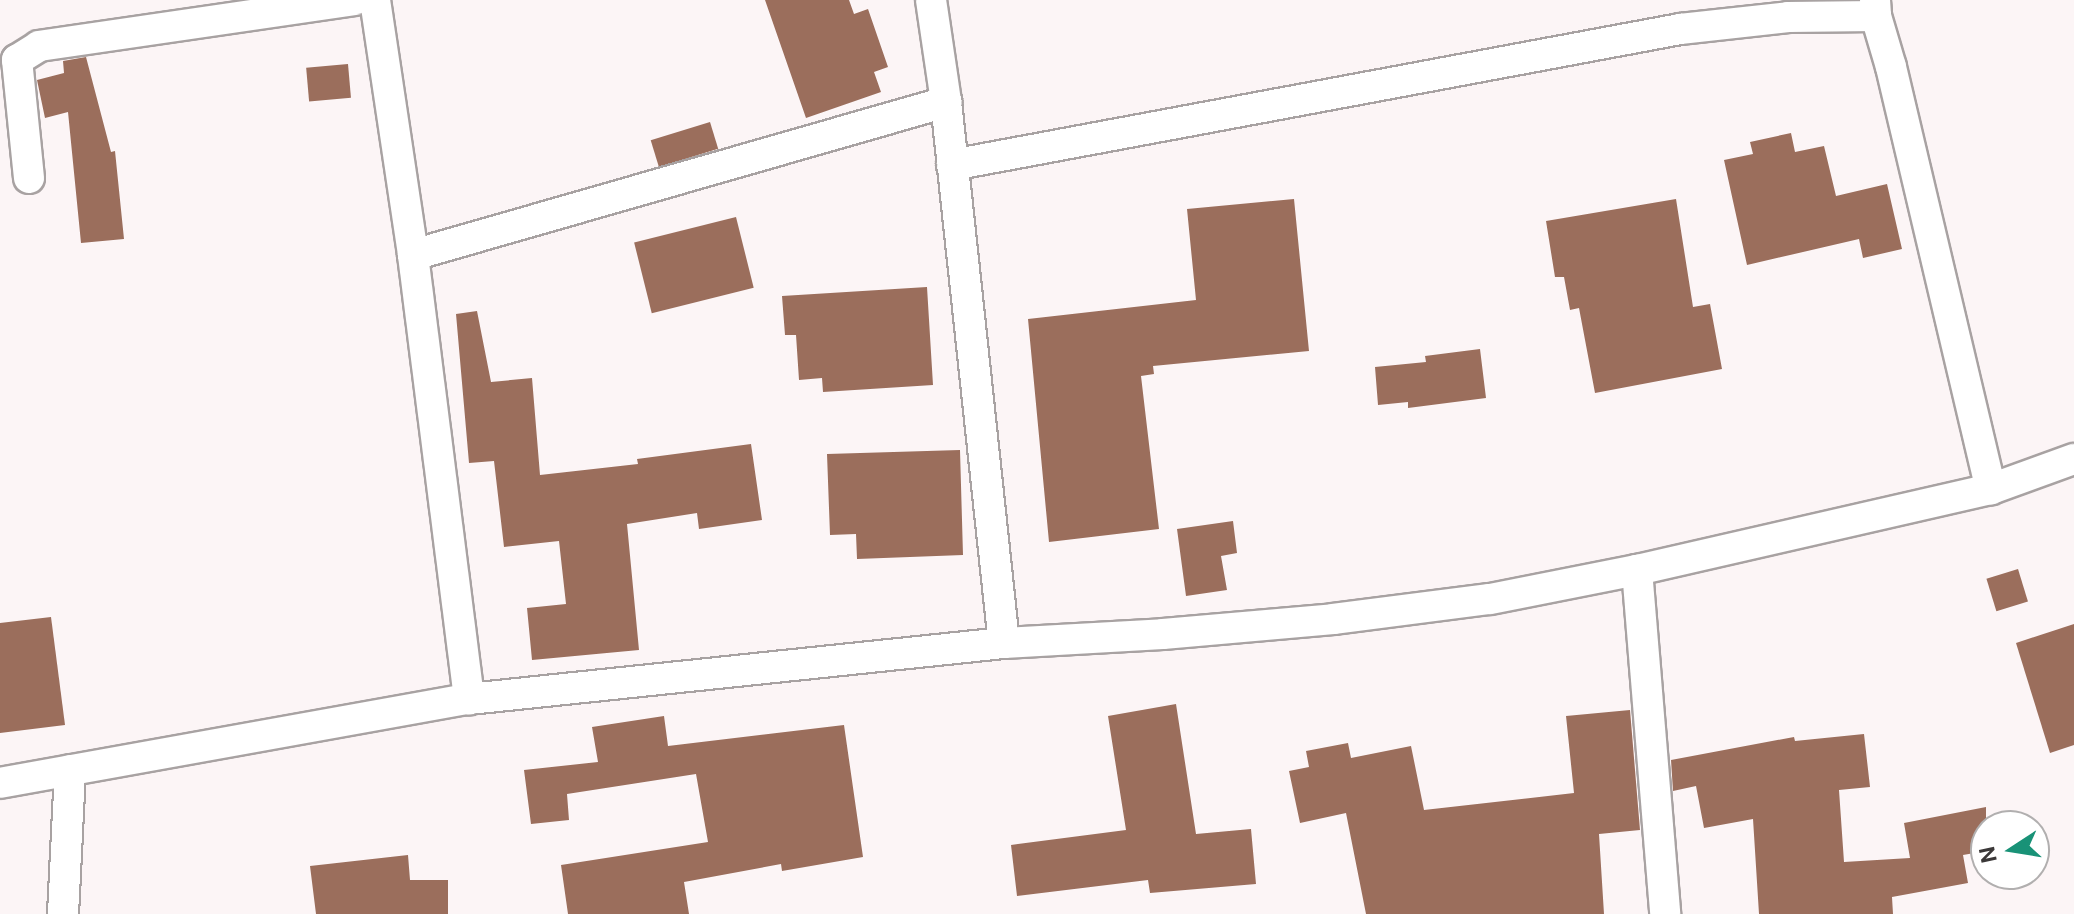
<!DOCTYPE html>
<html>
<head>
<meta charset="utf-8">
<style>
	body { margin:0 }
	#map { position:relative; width:2074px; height:914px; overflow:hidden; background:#fcf5f6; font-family:"DM Sans",sans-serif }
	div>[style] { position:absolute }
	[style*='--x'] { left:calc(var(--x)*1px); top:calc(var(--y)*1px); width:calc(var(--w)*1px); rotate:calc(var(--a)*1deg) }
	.building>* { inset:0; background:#9b6e5c; transform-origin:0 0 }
	.roads { filter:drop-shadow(2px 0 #a8a2a2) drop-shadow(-2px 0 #a8a2a2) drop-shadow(0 2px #a8a2a2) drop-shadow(0 -2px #a8a2a2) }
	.minor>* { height:30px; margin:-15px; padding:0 15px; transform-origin:15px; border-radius:15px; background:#fff }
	span { translate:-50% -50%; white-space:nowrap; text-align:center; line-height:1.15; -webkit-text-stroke:8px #fff; paint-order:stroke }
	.north { position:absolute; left:1970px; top:810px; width:80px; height:80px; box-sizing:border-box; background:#fff; border:2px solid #b1afaf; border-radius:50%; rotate:258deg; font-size:22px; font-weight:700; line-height:32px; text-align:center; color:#3b3838 }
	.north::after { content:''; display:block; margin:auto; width:28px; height:36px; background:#199277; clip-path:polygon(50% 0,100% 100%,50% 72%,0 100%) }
</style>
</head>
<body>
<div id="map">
	<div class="building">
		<div style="clip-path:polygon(765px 0,849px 0,854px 14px,868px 9px,888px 67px,874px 72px,881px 92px,806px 118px)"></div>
		<div style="clip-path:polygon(86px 57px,111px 152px,115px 151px,124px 239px,81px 243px,68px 112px,45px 118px,37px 80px,64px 73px,63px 61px)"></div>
		<div style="left:348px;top:64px;width:34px;height:42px;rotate:85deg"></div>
		<div style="left:710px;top:122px;width:28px;height:62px;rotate:73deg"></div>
		<div style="clip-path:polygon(1791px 133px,1795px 152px,1824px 146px,1836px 196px,1887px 184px,1902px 249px,1863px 258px,1859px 239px,1747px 265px,1724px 160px,1753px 154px,1750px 142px)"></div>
		<div style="clip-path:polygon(1294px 199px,1309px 351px,1153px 366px,1154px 374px,1141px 376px,1159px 529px,1049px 542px,1028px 319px,1196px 300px,1187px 209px)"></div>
		<div style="clip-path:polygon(1676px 199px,1693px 307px,1710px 304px,1722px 369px,1595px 393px,1579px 308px,1570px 310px,1564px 277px,1555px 277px,1546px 221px)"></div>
		<div style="left:736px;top:217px;width:73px;height:105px;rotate:76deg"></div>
		<div style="clip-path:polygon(927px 287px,933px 385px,823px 392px,822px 378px,799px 380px,796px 335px,785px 335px,782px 296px)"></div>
		<div style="clip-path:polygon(477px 311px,491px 382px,532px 378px,540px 475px,638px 464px,637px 459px,751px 444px,762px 520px,699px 529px,697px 513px,627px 524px,639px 650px,532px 660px,527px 608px,566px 604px,559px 541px,504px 547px,494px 461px,469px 463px,456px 314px)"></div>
		<div style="clip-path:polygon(1480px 349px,1486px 398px,1408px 408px,1408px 402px,1378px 405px,1375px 367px,1426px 362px,1425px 356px)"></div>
		<div style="clip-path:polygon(960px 450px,963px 555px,857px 559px,856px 534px,830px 535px,827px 454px)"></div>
		<div style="clip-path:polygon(1233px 521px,1237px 553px,1221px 556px,1227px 590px,1186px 596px,1177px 529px)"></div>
		<div style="left:2018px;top:569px;width:34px;height:33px;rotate:73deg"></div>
		<div style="clip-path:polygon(51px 617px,65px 725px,0 733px,0 623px)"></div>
		<div style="clip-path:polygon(2074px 624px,2074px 745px,2050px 753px,2016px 643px)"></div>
		<div style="clip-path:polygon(1176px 704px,1196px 834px,1251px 829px,1256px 884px,1150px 893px,1148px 880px,1017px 896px,1011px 845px,1126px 830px,1108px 716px)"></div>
		<div style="clip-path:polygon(1630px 710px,1640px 830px,1599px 834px,1604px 914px,1366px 914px,1346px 813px,1300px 823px,1289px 771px,1309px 767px,1306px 751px,1348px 743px,1351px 758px,1411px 746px,1424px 810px,1574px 793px,1566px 716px)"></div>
		<div style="clip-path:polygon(664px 716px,668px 746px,844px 725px,863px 857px,782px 871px,781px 864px,684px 882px,689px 914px,568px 914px,561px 865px,708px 842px,696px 774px,567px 794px,569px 820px,531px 824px,524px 770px,598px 762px,592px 727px)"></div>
		<div style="clip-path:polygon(1864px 734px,1870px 787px,1839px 790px,1844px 862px,1910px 858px,1904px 823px,1986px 807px,1986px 851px,1963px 855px,1968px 883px,1892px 897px,1893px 914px,1759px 914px,1753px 819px,1704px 828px,1696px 786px,1673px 791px,1671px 760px,1794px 737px,1795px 741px)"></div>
		<div style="clip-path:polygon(408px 855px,410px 880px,448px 880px,448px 914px,316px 914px,310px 866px)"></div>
	</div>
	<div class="roads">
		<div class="minor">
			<div style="--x:375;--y:0;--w:258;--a:81.5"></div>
			<div style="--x:413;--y:255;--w:448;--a:82.8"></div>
			<div style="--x:931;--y:0;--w:103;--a:81.6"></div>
			<div style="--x:946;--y:102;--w:544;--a:83.88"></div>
			<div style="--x:1875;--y:0;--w:16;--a:86"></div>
			<div style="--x:1876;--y:16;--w:53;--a:73.6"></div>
			<div style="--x:1891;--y:67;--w:434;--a:76.7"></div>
			<div style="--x:952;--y:165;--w:741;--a:-10.58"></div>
			<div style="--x:1680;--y:29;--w:109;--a:-6.3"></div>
			<div style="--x:1788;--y:17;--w:88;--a:-0.7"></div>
			<div style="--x:29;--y:178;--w:119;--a:-95.8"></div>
			<div style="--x:17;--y:60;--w:26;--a:-32"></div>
			<div style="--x:39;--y:46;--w:319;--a:-8.3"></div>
			<div style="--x:413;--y:255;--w:555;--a:-16.02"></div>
			<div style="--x:1637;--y:570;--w:345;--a:85.3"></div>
			<div style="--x:0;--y:783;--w:476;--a:-10.2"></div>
			<div style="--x:469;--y:699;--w:538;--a:-5.98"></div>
			<div style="--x:1004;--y:643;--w:159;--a:-3.2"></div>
			<div style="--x:1163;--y:634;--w:171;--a:-5"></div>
			<div style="--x:1333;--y:619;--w:158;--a:-7.3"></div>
			<div style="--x:1490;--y:599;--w:150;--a:-11.2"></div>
			<div style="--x:1637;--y:570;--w:363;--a:-12.9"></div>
			<div style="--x:1991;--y:489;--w:88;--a:-19.9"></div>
			<div style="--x:63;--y:914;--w:144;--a:-87.2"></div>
		</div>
	</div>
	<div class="north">N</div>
</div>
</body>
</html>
